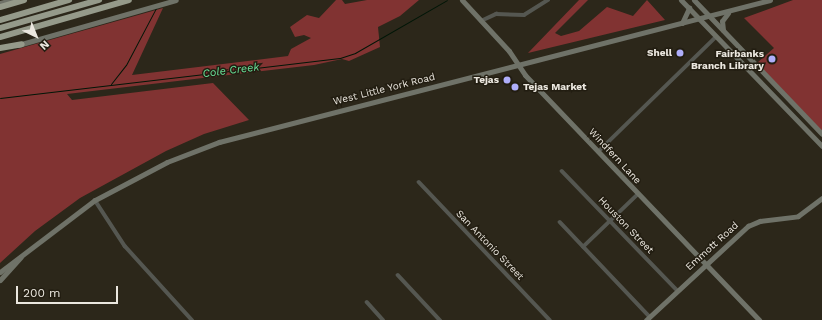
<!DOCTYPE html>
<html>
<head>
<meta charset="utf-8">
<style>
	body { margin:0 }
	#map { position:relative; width:822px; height:320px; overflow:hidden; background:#2c271a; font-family:"Work Sans",sans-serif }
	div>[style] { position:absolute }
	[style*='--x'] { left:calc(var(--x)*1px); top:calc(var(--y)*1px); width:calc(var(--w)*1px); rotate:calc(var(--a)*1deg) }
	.green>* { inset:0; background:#813332 }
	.stream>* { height:1px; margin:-0.5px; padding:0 0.5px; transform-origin:0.5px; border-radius:0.5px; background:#001607 }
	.street>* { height:3.5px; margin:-1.75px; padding:0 1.75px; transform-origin:1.75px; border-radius:1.75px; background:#555751 }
	.secondary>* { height:5px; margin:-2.5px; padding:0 2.5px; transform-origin:2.5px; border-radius:2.5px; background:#6f7268 }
	.highway>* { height:6px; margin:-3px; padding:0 3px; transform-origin:3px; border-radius:3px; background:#959a8a }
	.dots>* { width:11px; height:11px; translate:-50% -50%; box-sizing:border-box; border:2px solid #221d11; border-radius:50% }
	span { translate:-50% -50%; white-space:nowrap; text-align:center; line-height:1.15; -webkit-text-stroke:3px #221d11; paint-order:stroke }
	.poi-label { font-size:10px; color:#ebe7df; font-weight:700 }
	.right { translate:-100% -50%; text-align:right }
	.left { translate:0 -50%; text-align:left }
	.street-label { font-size:10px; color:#ebe7df }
	.water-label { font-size:11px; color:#6ae29a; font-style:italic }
	.north { position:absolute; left:16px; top:16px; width:40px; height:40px; -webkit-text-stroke:3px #221d11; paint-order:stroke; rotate:137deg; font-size:11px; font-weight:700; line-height:16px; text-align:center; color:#ebe7df }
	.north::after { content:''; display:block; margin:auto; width:14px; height:18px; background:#ebe7df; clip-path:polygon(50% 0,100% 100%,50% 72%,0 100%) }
	.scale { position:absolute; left:16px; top:286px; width:102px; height:18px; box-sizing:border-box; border:2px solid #ebe7df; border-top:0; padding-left:5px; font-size:12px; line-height:14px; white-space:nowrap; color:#ebe7df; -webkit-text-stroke:3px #221d11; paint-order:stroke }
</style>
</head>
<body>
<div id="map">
	<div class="green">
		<div style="clip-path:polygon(336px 0,342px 0,345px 4px,367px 0,419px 0,400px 16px,378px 27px,380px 47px,349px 61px,342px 59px,314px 65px,67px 94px,72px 100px,213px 83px,249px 120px,204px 134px,166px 151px,80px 198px,35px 231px,0 263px,0 54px,163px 8px,132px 75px,288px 56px,291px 49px,311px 38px,304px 35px,295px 37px,290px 27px,307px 15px,319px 18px)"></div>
		<div style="clip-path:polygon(579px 0,588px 0,555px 33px,561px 36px,579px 31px,607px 7px,633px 16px,647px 0,665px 20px,528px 53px)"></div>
		<div style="clip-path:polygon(793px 0,822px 0,822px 131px,757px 63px,774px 48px,744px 18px)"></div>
	</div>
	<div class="stream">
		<div style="--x:111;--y:84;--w:24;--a:-52"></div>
		<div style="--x:126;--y:65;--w:64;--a:-62.2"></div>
		<div style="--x:0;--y:98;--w:342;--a:-6.7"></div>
		<div style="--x:340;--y:58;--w:16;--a:-18"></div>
		<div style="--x:355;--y:53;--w:106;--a:-29.9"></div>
	</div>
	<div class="street">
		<div style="--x:481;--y:21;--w:17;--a:-25"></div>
		<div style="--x:496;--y:14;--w:28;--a:2"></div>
		<div style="--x:524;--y:15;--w:28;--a:-32"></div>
		<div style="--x:598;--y:152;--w:165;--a:-44.3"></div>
		<div style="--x:562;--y:171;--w:165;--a:46"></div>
		<div style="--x:419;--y:182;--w:190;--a:46.5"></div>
		<div style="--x:95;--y:200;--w:55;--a:56.9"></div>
		<div style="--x:125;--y:246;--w:100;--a:47.8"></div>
		<div style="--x:560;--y:222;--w:131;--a:46.5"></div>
		<div style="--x:583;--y:247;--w:76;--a:-43.9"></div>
		<div style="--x:398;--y:275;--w:62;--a:47"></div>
		<div style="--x:367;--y:302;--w:24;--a:48"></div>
	</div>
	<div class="secondary">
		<div style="--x:462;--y:0;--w:69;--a:47.3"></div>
		<div style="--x:509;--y:51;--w:29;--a:56"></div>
		<div style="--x:525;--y:75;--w:339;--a:46.3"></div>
		<div style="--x:681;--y:0;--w:203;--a:46"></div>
		<div style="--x:694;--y:0;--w:185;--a:46.3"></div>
		<div style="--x:0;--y:3;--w:11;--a:-15"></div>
		<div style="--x:682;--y:23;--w:17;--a:-65"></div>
		<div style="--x:723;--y:30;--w:9;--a:-96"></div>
		<div style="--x:722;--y:21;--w:10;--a:-53"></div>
		<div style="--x:18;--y:45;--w:164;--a:-15.9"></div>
		<div style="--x:0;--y:272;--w:119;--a:-37.2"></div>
		<div style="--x:95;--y:200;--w:81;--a:-27.8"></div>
		<div style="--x:167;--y:162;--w:56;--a:-21"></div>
		<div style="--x:219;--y:142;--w:569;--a:-14.45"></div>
		<div style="--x:0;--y:280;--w:31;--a:-48"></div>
		<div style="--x:646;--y:320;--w:139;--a:-42.7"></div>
		<div style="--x:748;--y:226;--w:13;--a:-23"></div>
		<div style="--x:760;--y:221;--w:38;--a:-7"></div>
		<div style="--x:798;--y:216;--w:30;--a:-37"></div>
	</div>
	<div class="highway">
		<div style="--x:0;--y:7;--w:25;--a:-16"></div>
		<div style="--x:0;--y:20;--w:72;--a:-16.2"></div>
		<div style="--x:0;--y:28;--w:103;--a:-15.8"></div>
		<div style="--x:0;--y:37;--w:134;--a:-16"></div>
		<div style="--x:0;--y:48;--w:22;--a:-10"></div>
	</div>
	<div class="dots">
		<div style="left:680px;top:53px;background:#afaefa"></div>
		<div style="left:772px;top:59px;background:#afaefa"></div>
		<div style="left:507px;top:80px;background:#afaefa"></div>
		<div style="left:515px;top:87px;background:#afaefa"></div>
	</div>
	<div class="poi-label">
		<span class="right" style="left:672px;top:53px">Shell</span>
		<span class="right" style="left:764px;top:59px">Fairbanks<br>Branch Library</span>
		<span class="right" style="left:499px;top:80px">Tejas</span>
		<span class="left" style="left:523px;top:87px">Tejas Market</span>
	</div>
	<div class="street-label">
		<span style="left:384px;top:89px;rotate:-14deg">West Little York Road</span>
		<span style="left:615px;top:156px;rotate:47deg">Windfern Lane</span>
		<span style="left:626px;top:225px;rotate:46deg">Houston Street</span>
		<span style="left:490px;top:245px;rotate:46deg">San Antonio Street</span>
		<span style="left:712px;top:246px;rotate:-42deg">Emmott Road</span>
	</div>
	<div class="water-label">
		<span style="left:231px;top:71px;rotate:-7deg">Cole Creek</span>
	</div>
	<div class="north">N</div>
	<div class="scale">200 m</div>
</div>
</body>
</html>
